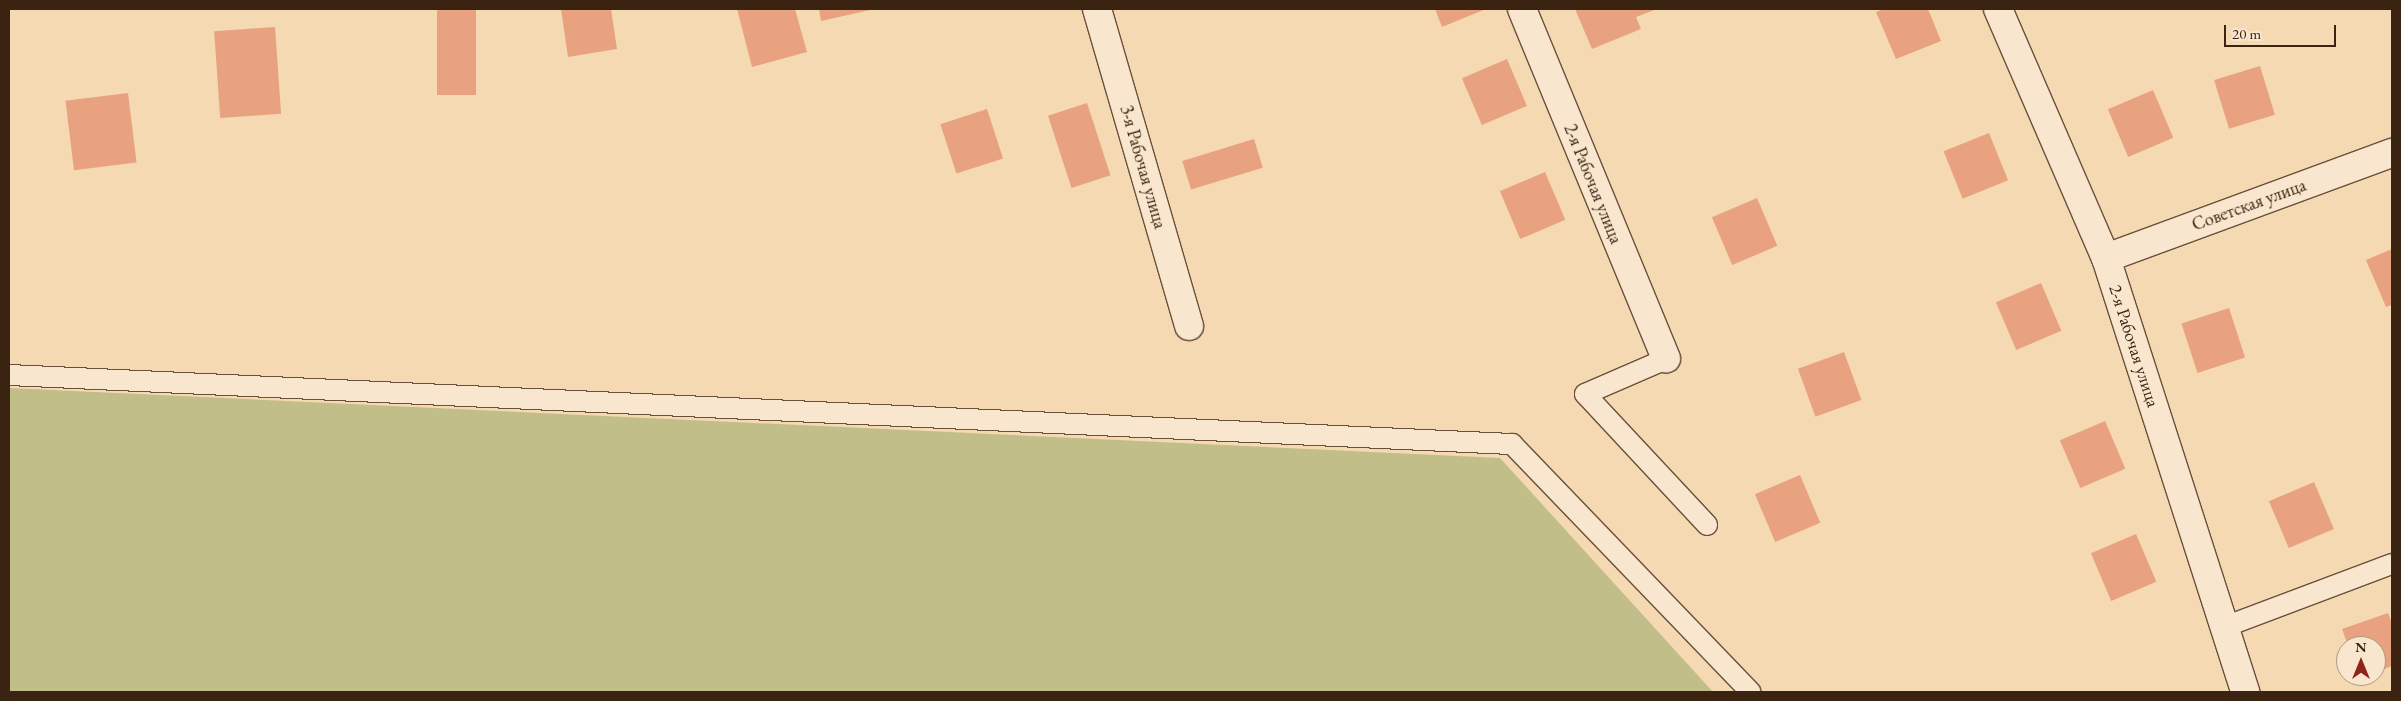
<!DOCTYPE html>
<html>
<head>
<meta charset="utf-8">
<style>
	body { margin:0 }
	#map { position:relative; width:2401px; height:701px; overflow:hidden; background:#f5d9b3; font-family:"EB Garamond",serif }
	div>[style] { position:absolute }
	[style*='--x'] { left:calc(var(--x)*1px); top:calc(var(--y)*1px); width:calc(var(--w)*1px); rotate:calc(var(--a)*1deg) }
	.green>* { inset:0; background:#c1be89 }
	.building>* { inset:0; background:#e8a280; transform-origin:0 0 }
	.roads { filter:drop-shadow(1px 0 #6a503a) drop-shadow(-1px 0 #6a503a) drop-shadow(0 1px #6a503a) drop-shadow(0 -1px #6a503a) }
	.lane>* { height:20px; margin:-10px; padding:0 10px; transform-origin:10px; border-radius:10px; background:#f8e6ce }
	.street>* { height:28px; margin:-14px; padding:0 14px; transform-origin:14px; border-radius:14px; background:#f8e6ce }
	span { translate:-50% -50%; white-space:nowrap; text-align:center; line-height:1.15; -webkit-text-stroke:4px #f8e6ce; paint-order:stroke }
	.street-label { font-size:18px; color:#3b2312 }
	.frame { position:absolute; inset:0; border:10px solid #3b2312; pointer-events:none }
	.north { position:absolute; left:2336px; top:636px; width:50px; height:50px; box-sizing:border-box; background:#f8e6ce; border:1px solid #ac9883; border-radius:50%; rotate:0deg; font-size:14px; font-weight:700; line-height:20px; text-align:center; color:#3b2312 }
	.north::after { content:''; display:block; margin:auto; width:18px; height:22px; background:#8f2418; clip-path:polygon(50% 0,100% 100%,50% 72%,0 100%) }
	.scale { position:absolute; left:2224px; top:25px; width:112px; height:22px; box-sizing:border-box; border:2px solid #3b2312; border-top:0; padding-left:6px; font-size:15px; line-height:18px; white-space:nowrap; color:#3b2312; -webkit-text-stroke:4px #f8e6ce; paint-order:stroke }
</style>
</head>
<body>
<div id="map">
	<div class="green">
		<div style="clip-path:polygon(9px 388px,1500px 458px,1713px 692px,9px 692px)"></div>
	</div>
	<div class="building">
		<div style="left:437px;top:9px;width:39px;height:86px"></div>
		<div style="clip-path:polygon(561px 9px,611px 9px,617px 49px,568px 57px)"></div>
		<div style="clip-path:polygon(737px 9px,795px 9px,807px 52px,752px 67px)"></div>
		<div style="clip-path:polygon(819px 9px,870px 9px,870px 10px,821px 21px)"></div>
		<div style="clip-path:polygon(1435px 9px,1486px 9px,1442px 27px)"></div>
		<div style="clip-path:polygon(1575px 9px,1657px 9px,1636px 17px,1641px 29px,1592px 49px)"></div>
		<div style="clip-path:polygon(1884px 9px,1928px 9px,1941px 41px,1896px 59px,1876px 12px)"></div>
		<div style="left:275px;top:27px;width:87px;height:61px;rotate:86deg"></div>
		<div style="left:1507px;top:59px;width:51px;height:49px;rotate:67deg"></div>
		<div style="left:2260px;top:66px;width:51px;height:48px;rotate:73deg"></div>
		<div style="left:2153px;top:90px;width:52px;height:49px;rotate:67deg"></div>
		<div style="left:128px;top:93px;width:70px;height:63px;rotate:83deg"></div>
		<div style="left:1087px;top:103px;width:76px;height:41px;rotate:72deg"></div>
		<div style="left:987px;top:109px;width:52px;height:49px;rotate:72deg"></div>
		<div style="left:1989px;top:133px;width:51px;height:49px;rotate:68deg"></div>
		<div style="left:1254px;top:139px;width:30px;height:75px;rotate:73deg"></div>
		<div style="left:1545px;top:172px;width:52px;height:49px;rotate:67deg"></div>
		<div style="left:1757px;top:198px;width:52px;height:49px;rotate:67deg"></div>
		<div style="clip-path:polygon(2392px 249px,2392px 305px,2386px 307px,2366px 260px)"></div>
		<div style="left:2041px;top:283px;width:52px;height:49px;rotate:67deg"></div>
		<div style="left:2229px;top:308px;width:52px;height:50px;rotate:72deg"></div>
		<div style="left:1844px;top:352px;width:51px;height:49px;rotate:70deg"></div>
		<div style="left:2105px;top:421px;width:52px;height:49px;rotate:67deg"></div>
		<div style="left:1800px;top:475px;width:52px;height:49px;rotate:67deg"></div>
		<div style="left:2314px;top:482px;width:51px;height:49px;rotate:67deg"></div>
		<div style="left:2136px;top:534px;width:52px;height:49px;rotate:67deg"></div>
		<div style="clip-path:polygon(2388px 613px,2392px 624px,2392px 666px,2376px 672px,2376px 646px,2348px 646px,2342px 629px)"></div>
	</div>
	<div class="roads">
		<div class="lane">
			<div style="--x:1666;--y:359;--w:88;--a:156.6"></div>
			<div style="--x:1585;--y:394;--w:179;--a:47"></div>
			<div style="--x:9;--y:375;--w:1505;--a:2.63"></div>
			<div style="--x:1512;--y:444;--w:344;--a:46.1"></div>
			<div style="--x:2224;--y:627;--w:179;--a:-20.6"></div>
		</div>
		<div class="street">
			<div style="--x:1097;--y:9;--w:330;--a:73.8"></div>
			<div style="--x:1522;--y:9;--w:378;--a:67.6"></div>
			<div style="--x:1998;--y:9;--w:271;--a:66.6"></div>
			<div style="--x:2106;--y:258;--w:456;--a:72.2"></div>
			<div style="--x:2106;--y:258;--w:305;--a:-20.2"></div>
		</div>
	</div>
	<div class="street-label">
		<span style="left:1143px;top:167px;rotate:74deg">3-я Рабочая улица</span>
		<span style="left:1593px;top:184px;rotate:68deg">2-я Рабочая улица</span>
		<span style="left:2249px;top:205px;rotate:-20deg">Советская улица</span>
		<span style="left:2134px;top:346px;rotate:72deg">2-я Рабочая улица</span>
	</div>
	<div class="frame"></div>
	<div class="north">N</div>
	<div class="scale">20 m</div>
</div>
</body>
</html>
